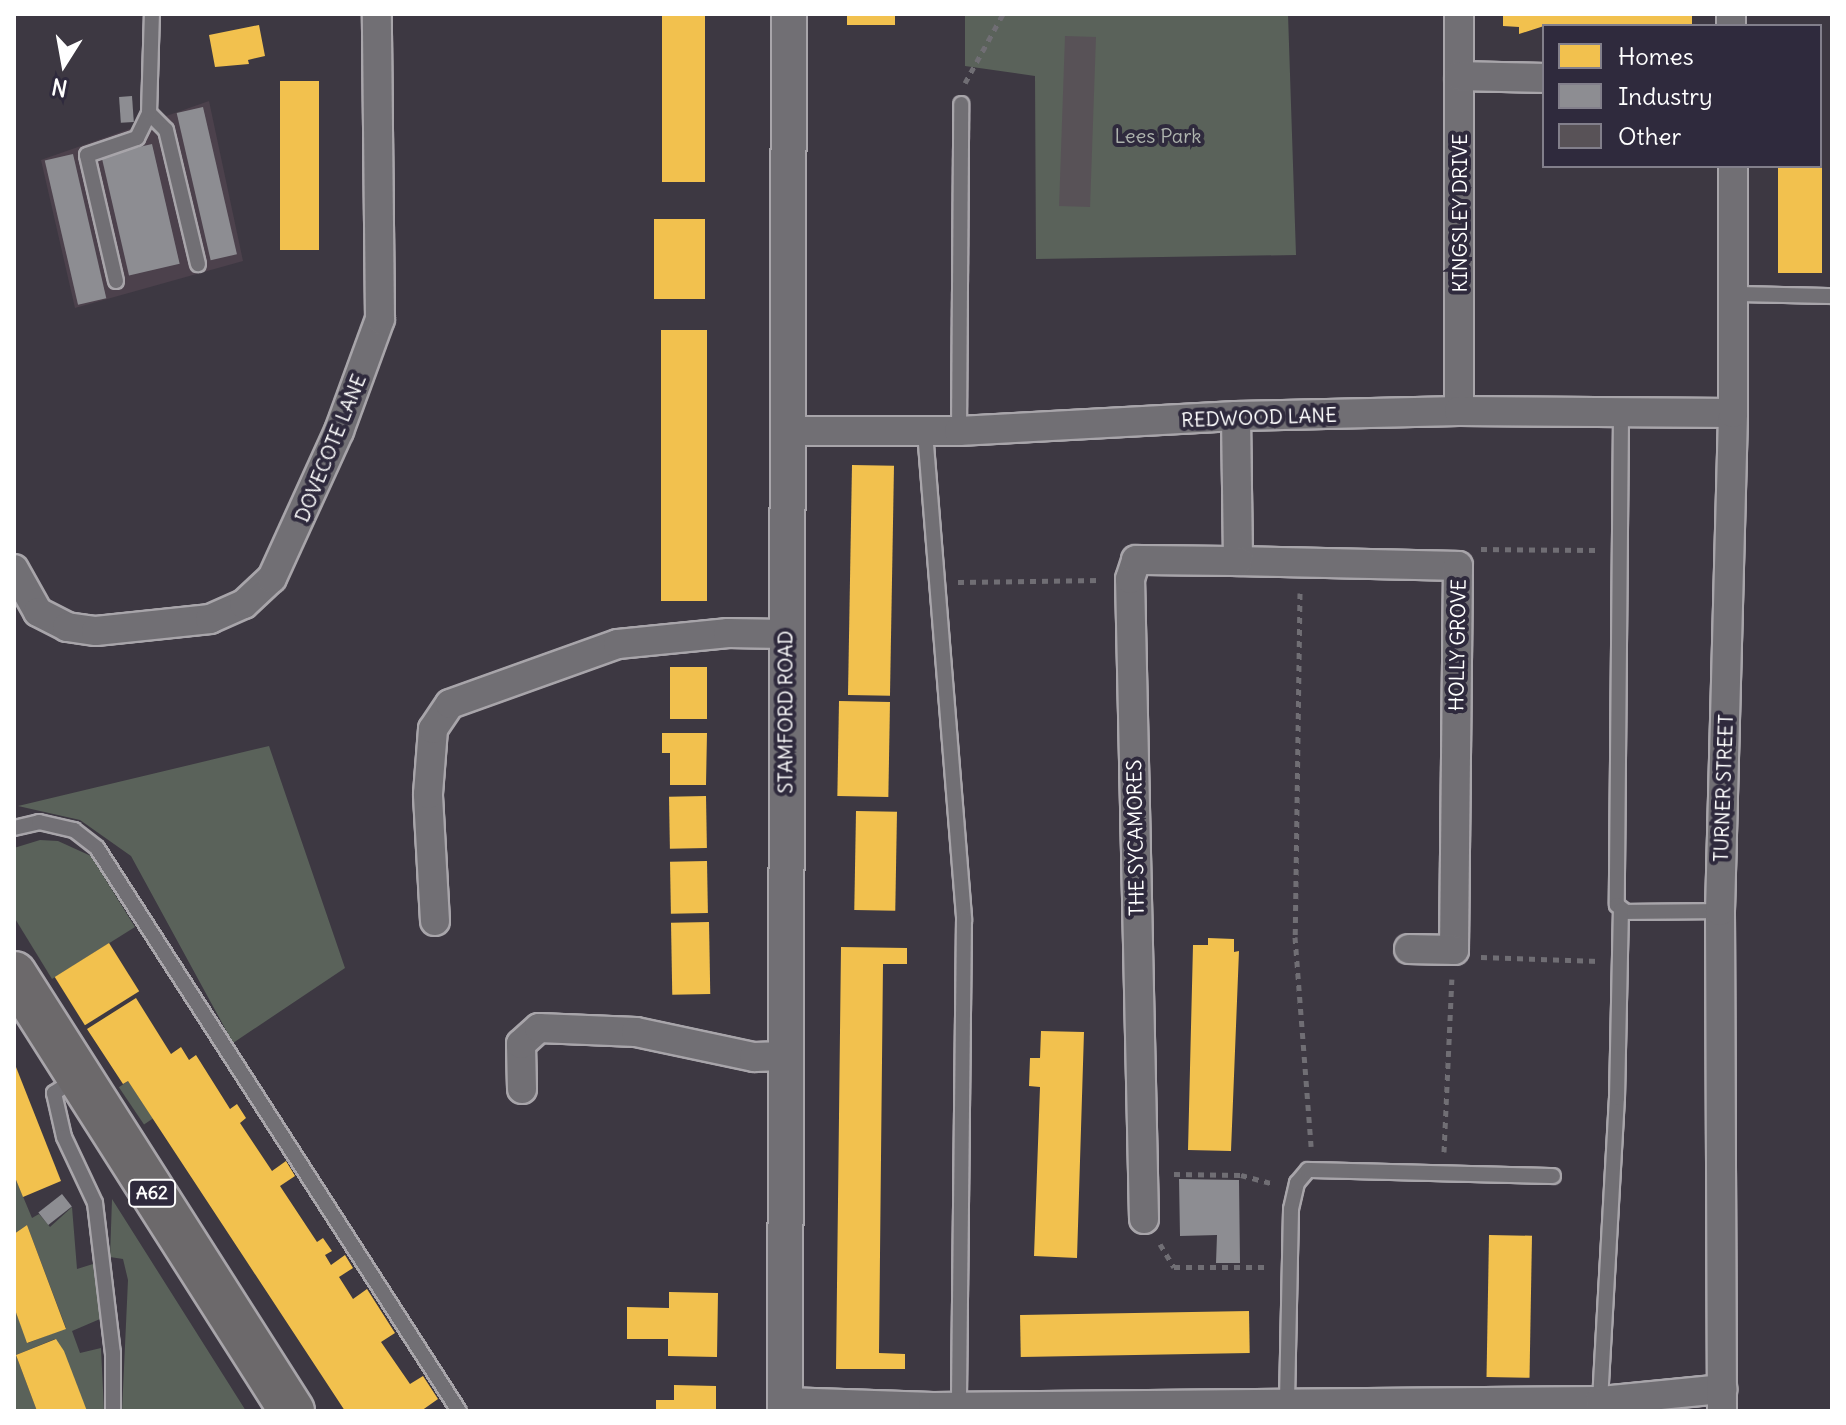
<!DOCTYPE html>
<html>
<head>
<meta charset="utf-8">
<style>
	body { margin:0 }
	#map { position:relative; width:1846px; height:1425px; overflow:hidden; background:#3d3842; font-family:Delius,sans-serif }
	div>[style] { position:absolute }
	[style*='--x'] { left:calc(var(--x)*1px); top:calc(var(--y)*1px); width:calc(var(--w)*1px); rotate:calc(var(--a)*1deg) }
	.built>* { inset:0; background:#4c414c }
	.green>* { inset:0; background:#5a625a; transform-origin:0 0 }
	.homes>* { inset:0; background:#f2c14e; transform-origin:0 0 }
	.industry>* { inset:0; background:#8d8d92; transform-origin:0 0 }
	.building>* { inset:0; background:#585257; transform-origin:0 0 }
	.path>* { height:5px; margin-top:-2.5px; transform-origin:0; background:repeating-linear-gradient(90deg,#706e74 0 6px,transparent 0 12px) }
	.roads { filter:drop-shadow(2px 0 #a8a5aa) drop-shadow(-2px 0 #a8a5aa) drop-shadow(0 2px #a8a5aa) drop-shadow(0 -2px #a8a5aa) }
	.service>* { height:14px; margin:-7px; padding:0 7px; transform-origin:7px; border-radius:7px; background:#716f74 }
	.minor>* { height:28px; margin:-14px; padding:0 14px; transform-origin:14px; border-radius:14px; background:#716f74 }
	.tertiary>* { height:34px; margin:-17px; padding:0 17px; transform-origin:17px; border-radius:17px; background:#716f74 }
	.primary>* { height:44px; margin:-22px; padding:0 22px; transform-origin:22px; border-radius:22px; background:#6c696b }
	span { translate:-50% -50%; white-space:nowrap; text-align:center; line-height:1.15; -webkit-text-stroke:8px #2f2a3d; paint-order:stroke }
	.shield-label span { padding:2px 6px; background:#2f2a3d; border:2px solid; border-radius:6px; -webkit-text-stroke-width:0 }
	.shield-label { font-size:18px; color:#fff; font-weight:700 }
	.park-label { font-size:20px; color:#aeb4ae }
	.street-label { font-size:20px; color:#fff }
	.frame { position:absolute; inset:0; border:16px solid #fff; pointer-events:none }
	.legend { position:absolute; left:1542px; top:24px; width:280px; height:144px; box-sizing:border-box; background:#2f2a3d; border:2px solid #827f8b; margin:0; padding:10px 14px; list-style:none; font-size:24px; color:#fff }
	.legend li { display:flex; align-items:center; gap:16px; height:40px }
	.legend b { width:40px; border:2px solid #827f8b }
	.north { position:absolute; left:24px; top:24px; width:80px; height:80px; -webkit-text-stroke:6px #2f2a3d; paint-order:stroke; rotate:191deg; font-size:22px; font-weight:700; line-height:32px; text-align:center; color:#fff }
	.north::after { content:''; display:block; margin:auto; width:28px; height:36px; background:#fff; clip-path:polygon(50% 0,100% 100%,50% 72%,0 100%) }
</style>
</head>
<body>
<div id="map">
	<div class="built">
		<div style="clip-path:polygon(209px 101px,243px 261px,75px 308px,41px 160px)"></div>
	</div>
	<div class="green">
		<div style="clip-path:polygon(965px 14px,1288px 14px,1296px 255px,1036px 259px,1035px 76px,965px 66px)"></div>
		<div style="clip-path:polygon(269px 746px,345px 968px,233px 1043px,131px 856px,80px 820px,18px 806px)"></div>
		<div style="clip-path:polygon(40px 840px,58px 841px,91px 856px,135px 927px,52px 979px,14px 917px,14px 848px)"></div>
		<div style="left:128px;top:1081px;width:45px;height:11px;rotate:56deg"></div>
		<div style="clip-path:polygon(14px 1175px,32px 1218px,39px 1214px,50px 1227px,72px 1207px,77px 1269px,93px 1264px,100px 1319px,72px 1331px,80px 1353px,101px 1348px,104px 1411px,87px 1411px,55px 1339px,16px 1355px,37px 1411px,14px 1411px,14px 1307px,28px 1343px,66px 1328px,27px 1225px,14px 1234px)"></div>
		<div style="clip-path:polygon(112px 1199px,246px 1411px,122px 1411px,128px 1280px,123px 1259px,110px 1257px)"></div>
	</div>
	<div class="homes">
		<div style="left:662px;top:14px;width:43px;height:168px"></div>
		<div style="left:847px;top:14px;width:48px;height:11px"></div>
		<div style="clip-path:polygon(1503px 14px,1692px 14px,1692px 25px,1544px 26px,1519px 34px,1519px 27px,1503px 26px)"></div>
		<div style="clip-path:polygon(259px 25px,265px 56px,248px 60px,249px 64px,215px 67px,209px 35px)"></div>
		<div style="left:280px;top:81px;width:39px;height:169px"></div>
		<div style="left:1778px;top:166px;width:44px;height:107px"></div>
		<div style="left:654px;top:219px;width:51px;height:80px"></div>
		<div style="left:661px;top:330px;width:46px;height:271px"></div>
		<div style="left:852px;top:465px;width:42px;height:230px;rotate:1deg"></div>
		<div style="left:670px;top:667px;width:37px;height:52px"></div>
		<div style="left:839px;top:701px;width:51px;height:95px;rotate:1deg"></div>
		<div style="clip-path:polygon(662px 733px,707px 733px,706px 785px,670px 785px,670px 753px,662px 753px)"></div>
		<div style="left:706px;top:796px;width:52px;height:37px;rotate:89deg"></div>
		<div style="left:856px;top:811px;width:41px;height:99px;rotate:1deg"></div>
		<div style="left:707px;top:861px;width:52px;height:37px;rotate:89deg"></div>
		<div style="left:709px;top:922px;width:72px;height:38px;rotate:89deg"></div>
		<div style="clip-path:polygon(1208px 938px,1234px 939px,1234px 952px,1239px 951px,1231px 1151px,1188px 1150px,1193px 945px,1208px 945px)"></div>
		<div style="left:109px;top:943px;width:57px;height:64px;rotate:58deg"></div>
		<div style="clip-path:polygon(841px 947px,907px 948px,907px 964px,883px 964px,879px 1353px,905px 1354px,905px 1369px,836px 1369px)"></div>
		<div style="clip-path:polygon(136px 998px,171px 1054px,181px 1047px,189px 1060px,196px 1055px,230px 1109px,237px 1104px,246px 1118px,240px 1123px,272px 1171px,286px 1161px,295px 1176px,280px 1186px,317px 1242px,323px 1238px,332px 1251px,325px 1255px,331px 1265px,345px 1255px,353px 1268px,339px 1277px,353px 1299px,367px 1289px,395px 1333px,381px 1342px,410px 1384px,423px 1376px,438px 1399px,421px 1411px,345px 1411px,128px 1081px,123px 1084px,87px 1029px)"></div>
		<div style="clip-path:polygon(1041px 1031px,1084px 1032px,1077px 1258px,1034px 1256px,1040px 1087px,1029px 1086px,1030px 1058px,1040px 1058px)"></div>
		<div style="clip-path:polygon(14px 1062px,61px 1181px,23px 1197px,14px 1175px)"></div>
		<div style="clip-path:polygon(27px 1225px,66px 1329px,27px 1343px,14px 1307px,14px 1234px)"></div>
		<div style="left:1489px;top:1235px;width:43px;height:142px;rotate:1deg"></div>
		<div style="clip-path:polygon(669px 1292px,718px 1293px,717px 1357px,668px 1356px,668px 1339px,627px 1339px,627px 1307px,669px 1308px)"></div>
		<div style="left:1249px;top:1311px;width:42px;height:229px;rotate:89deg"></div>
		<div style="clip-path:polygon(56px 1339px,64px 1351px,87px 1411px,37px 1411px,16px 1355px)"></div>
		<div style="clip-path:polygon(674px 1385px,716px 1386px,716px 1411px,656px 1411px,656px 1400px,674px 1400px)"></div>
	</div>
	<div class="industry">
		<div style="left:132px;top:96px;width:26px;height:13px;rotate:86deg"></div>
		<div style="left:203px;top:107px;width:151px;height:27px;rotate:77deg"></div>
		<div style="left:152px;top:144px;width:123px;height:52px;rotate:77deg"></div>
		<div style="left:73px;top:154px;width:148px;height:29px;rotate:77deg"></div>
		<div style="clip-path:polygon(1179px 1179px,1239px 1180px,1240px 1263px,1216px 1263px,1217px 1235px,1180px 1236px)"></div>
		<div style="left:62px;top:1194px;width:16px;height:30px;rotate:52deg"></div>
	</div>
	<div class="building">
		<div style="left:1065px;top:36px;width:31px;height:170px;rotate:2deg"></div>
	</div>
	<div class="path">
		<div style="--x:965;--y:83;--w:79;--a:-61.2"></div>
		<div style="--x:1481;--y:549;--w:118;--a:0.5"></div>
		<div style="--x:958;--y:582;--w:142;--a:-0.8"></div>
		<div style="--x:1300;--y:593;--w:344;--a:90.8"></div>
		<div style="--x:1295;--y:937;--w:210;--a:85.6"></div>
		<div style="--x:1481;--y:957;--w:118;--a:1.9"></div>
		<div style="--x:1444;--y:1152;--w:173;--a:-87.4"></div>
		<div style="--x:1174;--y:1174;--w:67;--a:0.9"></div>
		<div style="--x:1241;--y:1175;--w:35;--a:15"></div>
		<div style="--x:1160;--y:1244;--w:27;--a:59"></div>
		<div style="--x:1174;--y:1267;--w:92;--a:0"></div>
	</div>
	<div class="roads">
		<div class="service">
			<div style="--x:149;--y:113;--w:24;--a:45"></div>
			<div style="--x:166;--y:130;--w:138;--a:76.6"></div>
			<div style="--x:116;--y:281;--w:129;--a:-103"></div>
			<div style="--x:87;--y:155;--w:53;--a:-18.8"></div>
			<div style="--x:137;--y:138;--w:28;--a:-64"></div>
			<div style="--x:149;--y:113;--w:99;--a:-88.3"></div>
			<div style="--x:1735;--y:294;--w:97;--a:1.2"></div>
			<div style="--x:1621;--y:416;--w:489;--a:90.5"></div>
			<div style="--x:1617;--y:905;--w:11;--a:38"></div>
			<div style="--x:1626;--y:912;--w:94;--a:-0.6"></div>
			<div style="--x:959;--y:431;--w:327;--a:-89.6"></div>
			<div style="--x:925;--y:432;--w:489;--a:85.4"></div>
			<div style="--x:964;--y:919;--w:486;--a:90.6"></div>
			<div style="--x:14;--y:828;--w:26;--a:-13"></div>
			<div style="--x:39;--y:822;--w:36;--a:13"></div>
			<div style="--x:74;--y:830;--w:29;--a:38"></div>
			<div style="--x:97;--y:848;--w:669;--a:57.26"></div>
			<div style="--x:74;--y:1080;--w:24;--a:147"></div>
			<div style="--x:54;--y:1093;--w:45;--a:77.2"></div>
			<div style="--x:64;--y:1137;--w:73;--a:64.8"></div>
			<div style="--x:95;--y:1203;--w:151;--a:83.2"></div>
			<div style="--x:113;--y:1353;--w:58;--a:90"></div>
			<div style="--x:1287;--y:1401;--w:192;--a:-88.8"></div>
			<div style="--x:1291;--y:1209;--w:27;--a:-77"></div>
			<div style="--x:1297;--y:1183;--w:17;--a:-50"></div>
			<div style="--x:1308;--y:1170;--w:245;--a:1.4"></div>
			<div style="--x:1600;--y:1401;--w:303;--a:-86.8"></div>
			<div style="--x:1617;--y:1098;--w:188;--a:-88.8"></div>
		</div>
		<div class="minor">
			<div style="--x:1459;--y:14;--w:397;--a:90"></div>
			<div style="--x:1731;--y:14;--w:12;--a:90"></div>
			<div style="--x:1459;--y:76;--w:85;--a:1.3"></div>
			<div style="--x:1236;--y:416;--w:145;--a:89.2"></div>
			<div style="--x:1238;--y:561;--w:220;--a:1.3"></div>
			<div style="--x:1458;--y:566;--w:384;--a:90.6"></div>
			<div style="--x:1454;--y:950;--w:45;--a:-178.7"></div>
			<div style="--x:786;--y:431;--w:173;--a:0"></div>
			<div style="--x:959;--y:431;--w:277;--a:-3.1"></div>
			<div style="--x:1236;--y:416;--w:223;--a:-1.3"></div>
			<div style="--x:1459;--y:411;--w:274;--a:0.4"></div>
			<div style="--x:14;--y:569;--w:49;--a:60.8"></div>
			<div style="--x:38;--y:612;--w:33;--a:27"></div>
			<div style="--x:67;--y:627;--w:29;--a:8"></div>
			<div style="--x:96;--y:631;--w:115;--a:-6"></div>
			<div style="--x:210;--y:619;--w:37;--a:-24"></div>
			<div style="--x:244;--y:604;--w:38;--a:-43"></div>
			<div style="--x:272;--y:578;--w:162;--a:-65.5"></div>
			<div style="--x:339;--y:431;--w:119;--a:-69.9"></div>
			<div style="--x:380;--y:319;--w:305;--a:-90.6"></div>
			<div style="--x:435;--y:921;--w:127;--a:-93.2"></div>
			<div style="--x:428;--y:794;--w:65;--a:-85.6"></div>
			<div style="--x:433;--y:729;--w:30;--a:-56"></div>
			<div style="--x:450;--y:704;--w:178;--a:-19.7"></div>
			<div style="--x:618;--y:644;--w:111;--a:-5.7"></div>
			<div style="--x:728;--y:633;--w:56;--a:1"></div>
			<div style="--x:522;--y:1089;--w:45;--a:-91.3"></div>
			<div style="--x:521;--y:1044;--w:24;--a:-42"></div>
			<div style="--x:539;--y:1028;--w:97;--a:2.4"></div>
			<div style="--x:636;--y:1032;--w:121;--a:12"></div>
			<div style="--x:754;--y:1057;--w:31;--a:-2"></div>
			<div style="--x:1144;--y:1219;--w:640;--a:-91.25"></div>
			<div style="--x:1130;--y:579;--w:20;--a:-72"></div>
			<div style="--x:1136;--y:560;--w:102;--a:0.6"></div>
			<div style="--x:785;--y:1402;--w:148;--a:1.9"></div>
			<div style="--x:933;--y:1407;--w:667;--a:-0.52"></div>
			<div style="--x:1600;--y:1401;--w:123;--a:-5.6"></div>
			<div style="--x:1722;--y:1411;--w:500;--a:-90.23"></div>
			<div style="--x:1720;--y:911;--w:498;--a:-88.5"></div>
			<div style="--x:1733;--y:413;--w:247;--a:-90"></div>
		</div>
		<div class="tertiary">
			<div style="--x:785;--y:1411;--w:1397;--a:-89.84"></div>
		</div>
		<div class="primary">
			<div style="--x:14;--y:974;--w:518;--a:57.54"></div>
		</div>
	</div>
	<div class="shield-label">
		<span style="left:152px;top:1193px">A62</span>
	</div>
	<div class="park-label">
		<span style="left:1158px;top:135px">Lees Park</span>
	</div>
	<div class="street-label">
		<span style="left:1459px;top:213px;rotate:-90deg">KINGSLEY DRIVE</span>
		<span style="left:1259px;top:417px;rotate:-2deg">REDWOOD LANE</span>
		<span style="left:330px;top:448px;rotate:-68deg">DOVECOTE LANE</span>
		<span style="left:1457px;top:645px;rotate:-89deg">HOLLY GROVE</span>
		<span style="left:785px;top:712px;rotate:-90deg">STAMFORD ROAD</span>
		<span style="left:1723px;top:788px;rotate:-88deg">TURNER STREET</span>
		<span style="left:1135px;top:838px;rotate:-91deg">THE SYCAMORES</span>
	</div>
	<div class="frame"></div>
	<ul class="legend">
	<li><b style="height:22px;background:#f2c14e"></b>Homes</li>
	<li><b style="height:22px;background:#8d8d92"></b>Industry</li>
	<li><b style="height:22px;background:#585257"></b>Other</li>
	</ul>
	<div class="north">N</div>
</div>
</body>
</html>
